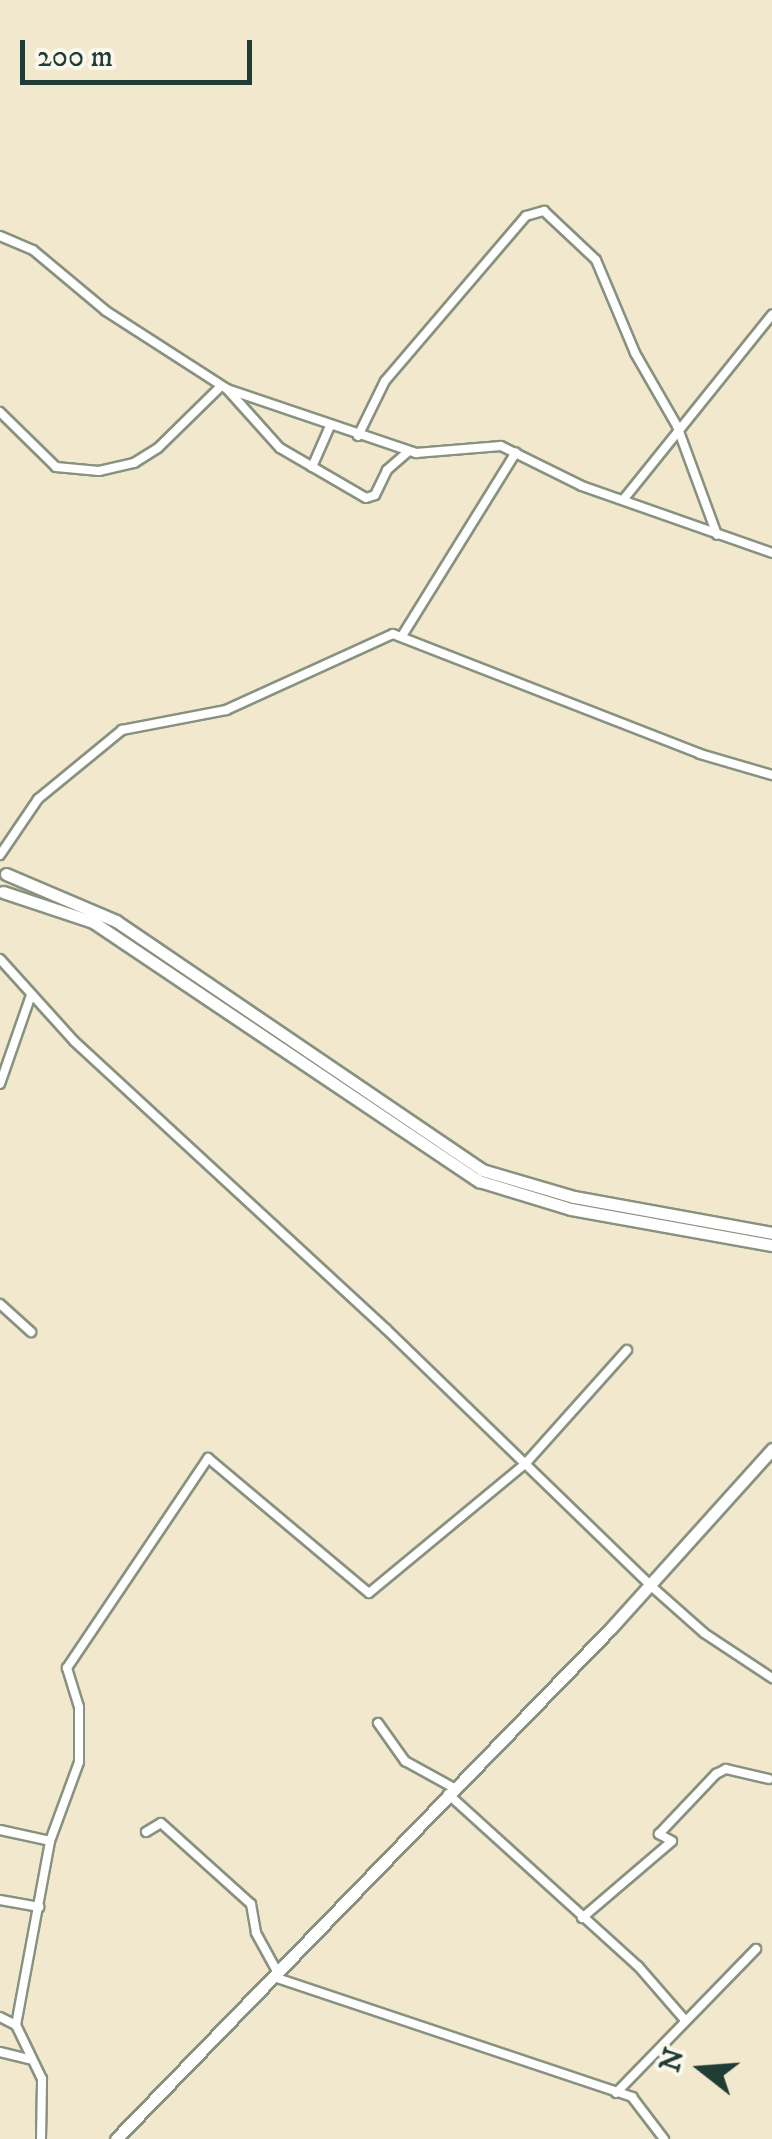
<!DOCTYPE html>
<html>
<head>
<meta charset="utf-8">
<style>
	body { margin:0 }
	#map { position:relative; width:772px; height:2139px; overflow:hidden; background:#f1e8cd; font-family:"IM FELL DW Pica",serif }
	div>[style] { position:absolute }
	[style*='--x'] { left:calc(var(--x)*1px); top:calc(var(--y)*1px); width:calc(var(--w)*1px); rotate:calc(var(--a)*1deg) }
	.roads { filter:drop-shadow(2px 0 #889280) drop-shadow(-2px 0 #889280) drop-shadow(0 2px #889280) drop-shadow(0 -2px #889280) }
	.street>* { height:8px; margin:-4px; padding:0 4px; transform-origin:4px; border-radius:4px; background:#fff }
	.secondary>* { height:11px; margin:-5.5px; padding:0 5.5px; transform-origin:5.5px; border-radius:5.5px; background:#fff }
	span { translate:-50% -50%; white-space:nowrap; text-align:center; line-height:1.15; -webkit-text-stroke:8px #fbf7ec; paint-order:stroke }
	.north { position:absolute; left:652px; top:2019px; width:100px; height:100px; -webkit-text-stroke:8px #fbf7ec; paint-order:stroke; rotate:287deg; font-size:28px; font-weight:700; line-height:40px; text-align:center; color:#1f3d34 }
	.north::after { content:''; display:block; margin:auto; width:35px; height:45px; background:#1f3d34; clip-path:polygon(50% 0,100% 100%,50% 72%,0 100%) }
	.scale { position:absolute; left:20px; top:40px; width:232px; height:45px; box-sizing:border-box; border:5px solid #1f3d34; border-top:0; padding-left:12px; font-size:30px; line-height:35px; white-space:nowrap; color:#1f3d34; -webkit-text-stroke:8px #fbf7ec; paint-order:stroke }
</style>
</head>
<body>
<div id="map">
	<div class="roads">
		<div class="street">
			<div style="--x:0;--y:236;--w:36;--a:23"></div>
			<div style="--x:33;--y:250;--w:95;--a:39.9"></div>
			<div style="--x:106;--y:311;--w:144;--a:32.8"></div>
			<div style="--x:227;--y:389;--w:200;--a:18.7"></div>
			<div style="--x:416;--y:453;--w:85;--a:-4.7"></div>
			<div style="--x:501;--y:446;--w:90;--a:26.3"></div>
			<div style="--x:582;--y:486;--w:201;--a:19.4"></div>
			<div style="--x:227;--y:389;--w:79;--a:48.1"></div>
			<div style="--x:280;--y:448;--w:99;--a:30.2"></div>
			<div style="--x:366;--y:498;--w:9;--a:-18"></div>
			<div style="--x:375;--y:495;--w:28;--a:-64"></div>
			<div style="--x:387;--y:470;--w:29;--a:-41"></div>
			<div style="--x:0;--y:412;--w:78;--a:44.5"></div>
			<div style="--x:56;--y:467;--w:43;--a:5.3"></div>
			<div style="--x:99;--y:471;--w:36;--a:-13"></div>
			<div style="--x:134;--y:463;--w:28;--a:-32"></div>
			<div style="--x:158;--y:448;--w:88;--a:-44.5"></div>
			<div style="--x:358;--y:436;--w:61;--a:-63.9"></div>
			<div style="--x:385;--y:381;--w:217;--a:-49.5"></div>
			<div style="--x:526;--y:216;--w:19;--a:-16"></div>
			<div style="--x:544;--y:211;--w:71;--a:43.3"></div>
			<div style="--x:596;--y:260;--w:101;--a:67.2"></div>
			<div style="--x:635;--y:353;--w:84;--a:60.1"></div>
			<div style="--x:677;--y:426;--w:116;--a:69.8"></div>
			<div style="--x:312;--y:467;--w:45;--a:-66.3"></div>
			<div style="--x:623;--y:500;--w:238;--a:-51.2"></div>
			<div style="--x:402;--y:636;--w:216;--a:-58.2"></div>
			<div style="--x:0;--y:855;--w:68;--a:-55.8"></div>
			<div style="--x:38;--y:799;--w:109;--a:-39.4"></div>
			<div style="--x:122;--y:730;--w:106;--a:-10.9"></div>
			<div style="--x:226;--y:710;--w:183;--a:-24.5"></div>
			<div style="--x:393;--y:634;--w:330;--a:21.3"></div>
			<div style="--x:700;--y:754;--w:75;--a:16.3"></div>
			<div style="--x:0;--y:959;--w:110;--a:47.9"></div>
			<div style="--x:74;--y:1041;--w:425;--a:42.7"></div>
			<div style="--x:386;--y:1329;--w:368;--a:44.1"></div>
			<div style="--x:650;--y:1585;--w:72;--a:41.6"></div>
			<div style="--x:704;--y:1633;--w:82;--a:33.5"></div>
			<div style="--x:0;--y:1084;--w:94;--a:-70.8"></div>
			<div style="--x:0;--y:1304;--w:42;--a:42.1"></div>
			<div style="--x:378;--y:1723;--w:47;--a:54.6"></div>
			<div style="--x:405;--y:1761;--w:56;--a:28.9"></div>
			<div style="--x:448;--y:1794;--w:256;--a:42.2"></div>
			<div style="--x:638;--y:1966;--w:72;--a:49"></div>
			<div style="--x:0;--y:1830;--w:51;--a:12.4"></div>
			<div style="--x:146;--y:1832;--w:17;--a:-31"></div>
			<div style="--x:161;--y:1823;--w:121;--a:42"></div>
			<div style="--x:251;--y:1904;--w:29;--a:80"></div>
			<div style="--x:256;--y:1933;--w:46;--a:61.2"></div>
			<div style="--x:0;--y:1900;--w:40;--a:10"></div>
			<div style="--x:582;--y:1918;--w:118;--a:-40.5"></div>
			<div style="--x:672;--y:1841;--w:15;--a:-152"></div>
			<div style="--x:659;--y:1834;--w:83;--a:-46.5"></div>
			<div style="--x:716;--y:1774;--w:11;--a:-27"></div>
			<div style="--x:726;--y:1769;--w:44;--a:13.1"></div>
			<div style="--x:274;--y:1977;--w:378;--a:18.5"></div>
			<div style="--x:632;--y:2097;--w:53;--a:52.7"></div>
			<div style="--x:0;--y:2017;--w:18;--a:27"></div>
			<div style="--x:0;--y:2052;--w:33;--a:14"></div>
			<div style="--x:616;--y:2093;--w:201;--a:-45.8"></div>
			<div style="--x:41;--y:2139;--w:60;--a:-89"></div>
			<div style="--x:42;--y:2079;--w:60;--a:-115.7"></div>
			<div style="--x:16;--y:2025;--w:187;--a:-79.5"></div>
			<div style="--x:50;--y:1841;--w:84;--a:-69.8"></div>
			<div style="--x:79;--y:1762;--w:55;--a:-90"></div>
			<div style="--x:79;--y:1707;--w:41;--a:-107.1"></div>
			<div style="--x:67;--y:1668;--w:253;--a:-56.1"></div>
			<div style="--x:208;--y:1458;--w:210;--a:40"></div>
			<div style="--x:369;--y:1593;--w:202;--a:-39.6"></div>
			<div style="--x:525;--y:1464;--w:153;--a:-48.2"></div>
		</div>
		<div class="secondary">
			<div style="--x:6;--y:874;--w:120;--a:23.1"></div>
			<div style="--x:116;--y:921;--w:443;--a:34.2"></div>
			<div style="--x:482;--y:1170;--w:96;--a:16.4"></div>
			<div style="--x:574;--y:1197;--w:201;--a:10.3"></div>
			<div style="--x:3;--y:892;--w:95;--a:18.4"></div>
			<div style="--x:93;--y:922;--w:465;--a:33.9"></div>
			<div style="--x:479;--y:1181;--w:96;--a:16.9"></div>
			<div style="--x:571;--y:1209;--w:204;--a:10.2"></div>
			<div style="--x:116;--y:2139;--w:711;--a:-45.91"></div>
			<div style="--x:611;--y:1628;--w:241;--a:-48"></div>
		</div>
	</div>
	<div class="north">N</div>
	<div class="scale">200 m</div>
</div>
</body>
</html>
